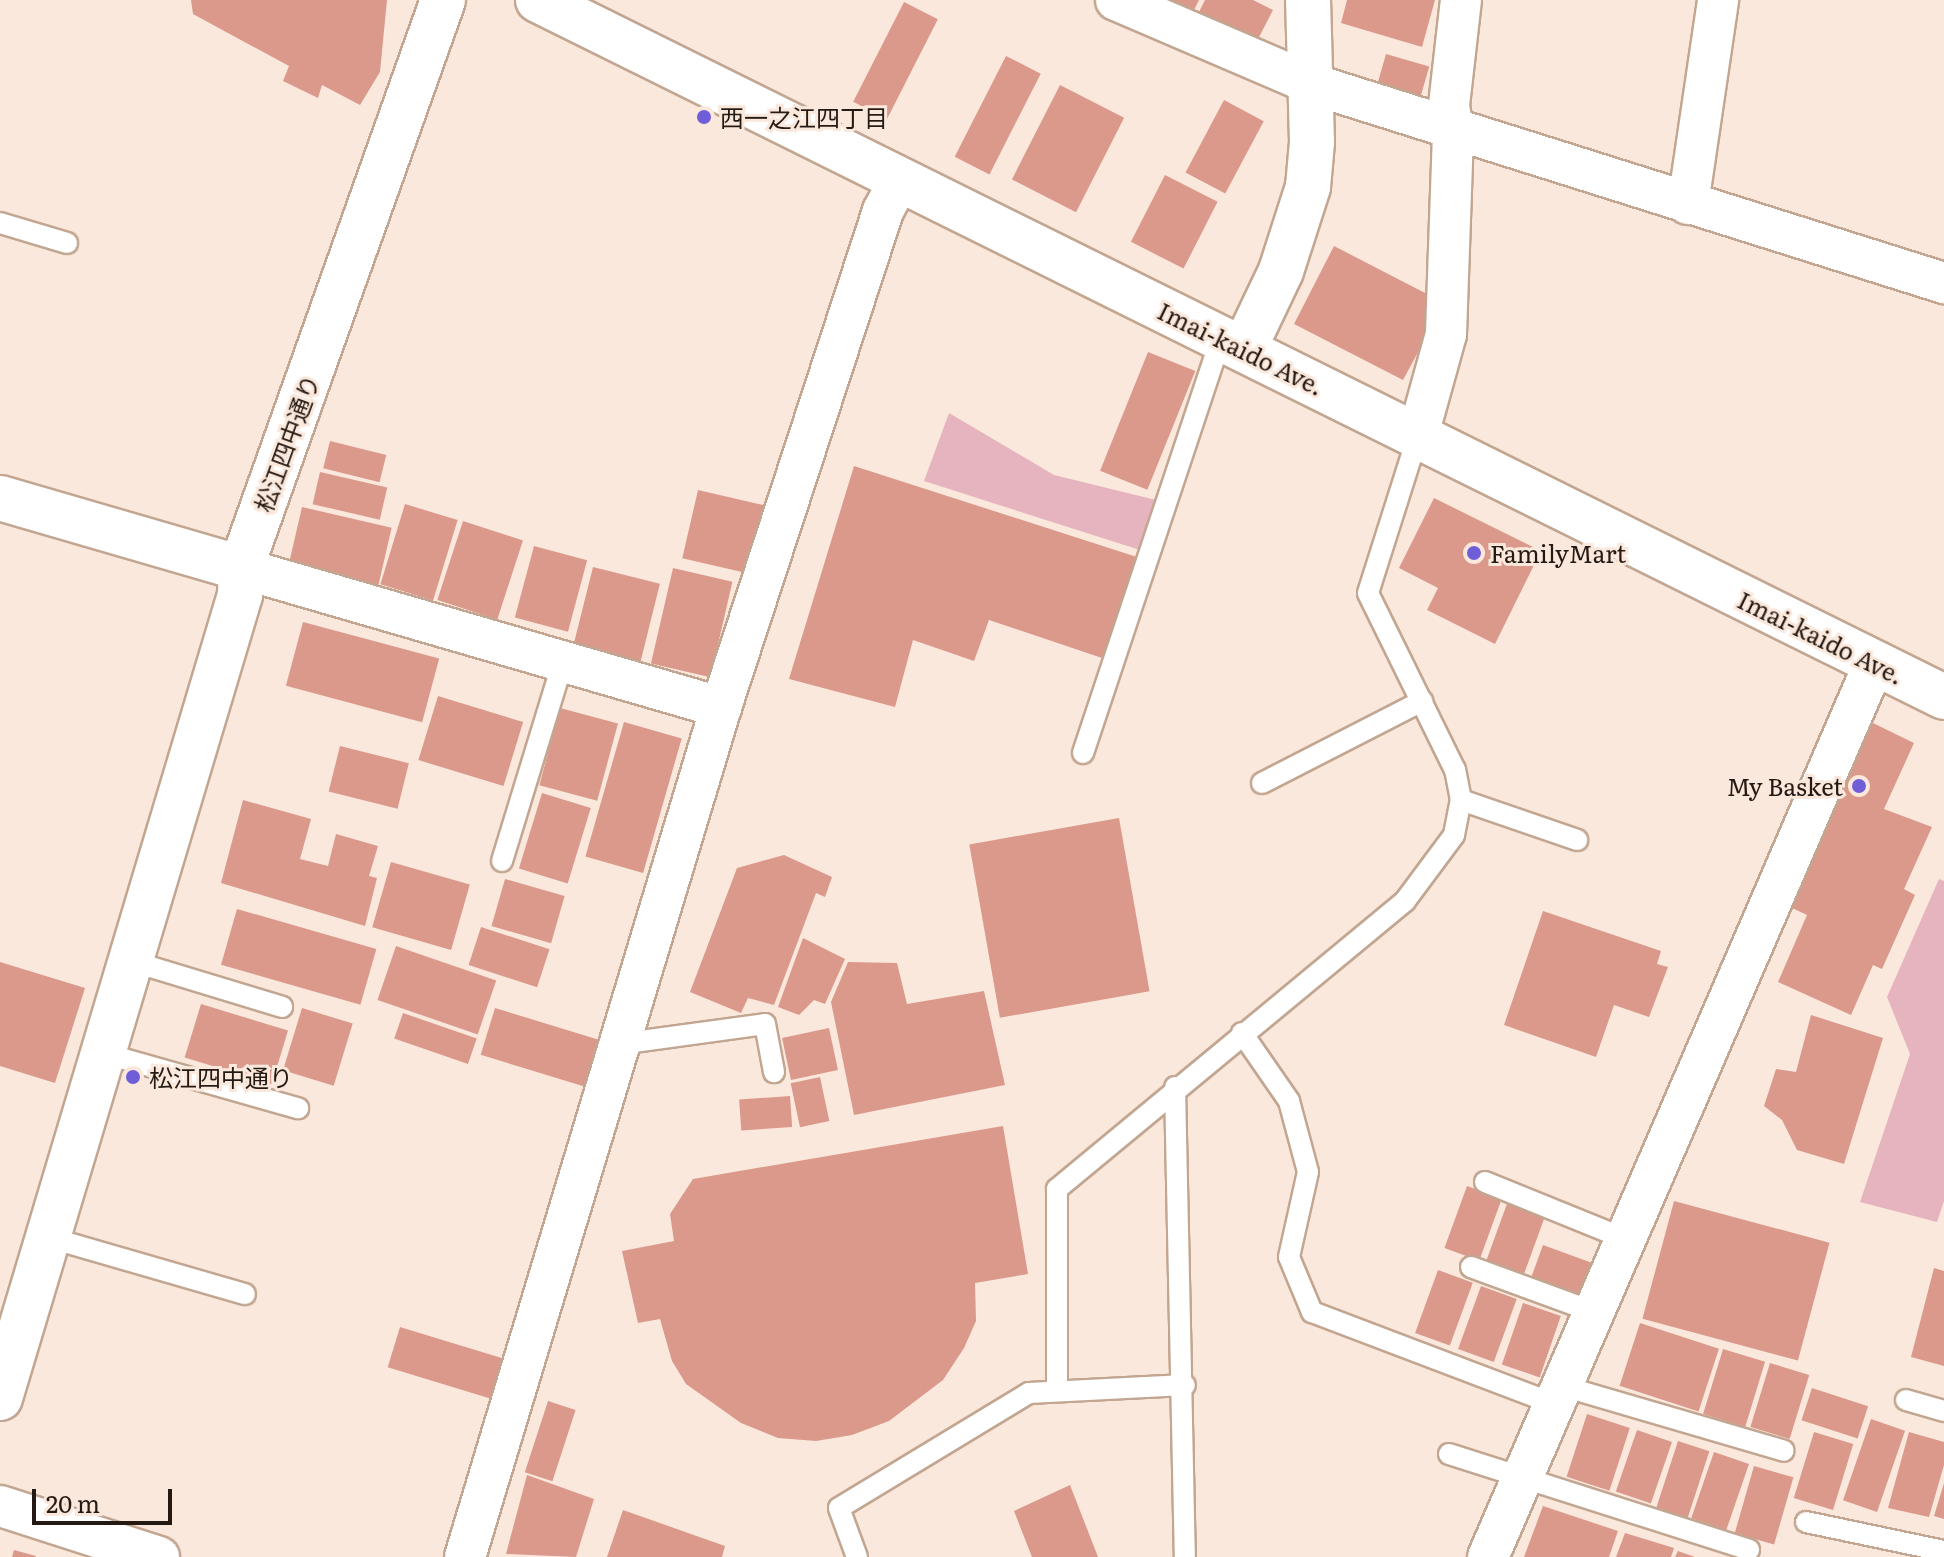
<!DOCTYPE html>
<html>
<head>
<meta charset="utf-8">
<style>
	body { margin:0 }
	#map { position:relative; width:1944px; height:1557px; overflow:hidden; background:#fbe8dc; font-family:Literata,"Noto Sans JP",serif }
	div>[style] { position:absolute }
	[style*='--x'] { left:calc(var(--x)*1px); top:calc(var(--y)*1px); width:calc(var(--w)*1px); rotate:calc(var(--a)*1deg) }
	.green>* { inset:0; background:#e5b4be }
	.building>* { inset:0; background:#db998c; transform-origin:0 0 }
	.roads { filter:drop-shadow(2px 0 #c2a691) drop-shadow(-2px 0 #c2a691) drop-shadow(0 2px #c2a691) drop-shadow(0 -2px #c2a691) }
	.lane>* { height:20px; margin:-10px; padding:0 10px; transform-origin:10px; border-radius:10px; background:#fff }
	.street>* { height:40px; margin:-20px; padding:0 20px; transform-origin:20px; border-radius:20px; background:#fff }
	.secondary>* { height:44px; margin:-22px; padding:0 22px; transform-origin:22px; border-radius:22px; background:#fff }
	.dots>* { width:22px; height:22px; translate:-50% -50%; box-sizing:border-box; border:4px solid #fbe8dc; border-radius:50% }
	span { translate:-50% -50%; white-space:nowrap; text-align:center; line-height:1.15; -webkit-text-stroke:6px #fbe8dc; paint-order:stroke }
	.poi-label { font-size:24px; color:#251a13 }
	.left { translate:0 -50%; text-align:left }
	.right { translate:-100% -50%; text-align:right }
	.street-label { font-size:24px; color:#251a13 }
	.scale { position:absolute; left:32px; top:1489px; width:140px; height:36px; box-sizing:border-box; border:4px solid #251a13; border-top:0; padding-left:10px; font-size:24px; line-height:28px; white-space:nowrap; color:#251a13; -webkit-text-stroke:6px #fbe8dc; paint-order:stroke }
</style>
</head>
<body>
<div id="map">
	<div class="green">
		<div style="clip-path:polygon(949px 413px,1054px 475px,1156px 500px,1140px 550px,924px 481px)"></div>
		<div style="clip-path:polygon(1939px 879px,1944px 881px,1944px 1201px,1937px 1222px,1860px 1202px,1910px 1054px,1887px 997px)"></div>
	</div>
	<div class="building">
		<div style="clip-path:polygon(191px 0,387px 0,380px 72px,360px 105px,322px 85px,318px 98px,283px 81px,289px 66px,193px 14px)"></div>
		<div style="clip-path:polygon(1164px 0,1199px 0,1192px 14px)"></div>
		<div style="clip-path:polygon(1205px 0,1253px 0,1273px 10px,1257px 41px,1199px 12px)"></div>
		<div style="clip-path:polygon(1347px 0,1435px 0,1422px 47px,1341px 23px)"></div>
		<div style="left:904px;top:2px;width:38px;height:112px;rotate:27deg"></div>
		<div style="left:1386px;top:54px;width:45px;height:35px;rotate:16deg"></div>
		<div style="left:1006px;top:56px;width:39px;height:113px;rotate:27deg"></div>
		<div style="left:1060px;top:85px;width:72px;height:106px;rotate:27deg"></div>
		<div style="left:1224px;top:100px;width:45px;height:82px;rotate:28deg"></div>
		<div style="left:1165px;top:175px;width:59px;height:75px;rotate:27deg"></div>
		<div style="clip-path:polygon(1334px 246px,1427px 294px,1423px 343px,1403px 380px,1294px 324px)"></div>
		<div style="left:1148px;top:352px;width:51px;height:128px;rotate:22deg"></div>
		<div style="left:330px;top:441px;width:58px;height:28px;rotate:14deg"></div>
		<div style="clip-path:polygon(854px 466px,1140px 558px,1108px 660px,989px 620px,974px 661px,913px 640px,895px 707px,789px 679px)"></div>
		<div style="left:320px;top:472px;width:69px;height:33px;rotate:13deg"></div>
		<div style="left:698px;top:490px;width:68px;height:70px;rotate:13deg"></div>
		<div style="clip-path:polygon(1434px 498px,1541px 551px,1495px 644px,1427px 610px,1438px 588px,1399px 568px)"></div>
		<div style="left:405px;top:504px;width:55px;height:84px;rotate:17deg"></div>
		<div style="left:302px;top:507px;width:92px;height:60px;rotate:13deg"></div>
		<div style="left:463px;top:521px;width:63px;height:83px;rotate:18deg"></div>
		<div style="left:534px;top:546px;width:55px;height:74px;rotate:15deg"></div>
		<div style="left:593px;top:567px;width:69px;height:82px;rotate:14deg"></div>
		<div style="left:673px;top:568px;width:61px;height:98px;rotate:13deg"></div>
		<div style="left:303px;top:622px;width:141px;height:66px;rotate:15deg"></div>
		<div style="left:438px;top:696px;width:89px;height:67px;rotate:17deg"></div>
		<div style="left:560px;top:708px;width:60px;height:80px;rotate:15deg"></div>
		<div style="left:624px;top:722px;width:60px;height:140px;rotate:16deg"></div>
		<div style="clip-path:polygon(1873px 723px,1914px 743px,1884px 809px,1932px 827px,1904px 889px,1915px 895px,1882px 969px,1873px 965px,1851px 1015px,1778px 982px,1807px 915px,1790px 907px)"></div>
		<div style="left:340px;top:746px;width:71px;height:47px;rotate:14deg"></div>
		<div style="left:542px;top:793px;width:51px;height:79px;rotate:17deg"></div>
		<div style="clip-path:polygon(243px 800px,311px 819px,300px 859px,328px 866px,336px 834px,378px 846px,369px 876px,377px 878px,365px 926px,221px 883px)"></div>
		<div style="left:1119px;top:818px;width:176px;height:152px;rotate:80deg"></div>
		<div style="clip-path:polygon(784px 855px,832px 877px,825px 897px,816px 893px,774px 1005px,748px 998px,741px 1013px,690px 992px,737px 868px)"></div>
		<div style="left:391px;top:862px;width:82px;height:68px;rotate:16deg"></div>
		<div style="left:505px;top:879px;width:62px;height:49px;rotate:16deg"></div>
		<div style="left:237px;top:909px;width:145px;height:58px;rotate:16deg"></div>
		<div style="clip-path:polygon(1543px 911px,1661px 951px,1657px 964px,1668px 967px,1649px 1017px,1614px 1005px,1596px 1057px,1504px 1025px)"></div>
		<div style="left:481px;top:927px;width:72px;height:40px;rotate:18deg"></div>
		<div style="clip-path:polygon(803px 938px,845px 959px,825px 1004px,814px 1000px,799px 1015px,778px 1007px)"></div>
		<div style="left:396px;top:946px;width:106px;height:57px;rotate:19deg"></div>
		<div style="clip-path:polygon(0 962px,85px 988px,55px 1083px,0 1066px)"></div>
		<div style="clip-path:polygon(848px 962px,897px 963px,907px 1004px,984px 991px,1005px 1085px,854px 1115px,831px 1002px)"></div>
		<div style="left:201px;top:1004px;width:91px;height:56px;rotate:17deg"></div>
		<div style="left:302px;top:1008px;width:53px;height:65px;rotate:17deg"></div>
		<div style="left:495px;top:1008px;width:111px;height:49px;rotate:17deg"></div>
		<div style="left:403px;top:1013px;width:78px;height:27px;rotate:19deg"></div>
		<div style="clip-path:polygon(1811px 1015px,1883px 1038px,1844px 1164px,1797px 1150px,1782px 1120px,1764px 1106px,1776px 1069px,1796px 1072px)"></div>
		<div style="left:829px;top:1028px;width:43px;height:48px;rotate:78deg"></div>
		<div style="left:820px;top:1077px;width:45px;height:30px;rotate:78deg"></div>
		<div style="left:790px;top:1096px;width:31px;height:51px;rotate:86deg"></div>
		<div style="clip-path:polygon(1003px 1126px,1028px 1274px,975px 1283px,976px 1321px,964px 1348px,943px 1380px,889px 1421px,852px 1435px,816px 1441px,778px 1438px,741px 1423px,686px 1384px,672px 1361px,660px 1319px,638px 1323px,622px 1251px,674px 1241px,670px 1214px,693px 1179px)"></div>
		<div style="left:1467px;top:1186px;width:37px;height:66px;rotate:20deg"></div>
		<div style="left:1508px;top:1201px;width:40px;height:68px;rotate:20deg"></div>
		<div style="left:1674px;top:1201px;width:161px;height:122px;rotate:15deg"></div>
		<div style="left:1543px;top:1245px;width:59px;height:38px;rotate:20deg"></div>
		<div style="clip-path:polygon(1934px 1268px,1944px 1271px,1944px 1366px,1911px 1357px)"></div>
		<div style="left:1438px;top:1270px;width:37px;height:67px;rotate:20deg"></div>
		<div style="left:1481px;top:1286px;width:38px;height:67px;rotate:20deg"></div>
		<div style="left:1523px;top:1303px;width:40px;height:65px;rotate:19deg"></div>
		<div style="left:1640px;top:1323px;width:83px;height:66px;rotate:18deg"></div>
		<div style="left:400px;top:1327px;width:108px;height:42px;rotate:17deg"></div>
		<div style="left:1723px;top:1349px;width:44px;height:68px;rotate:17deg"></div>
		<div style="left:1770px;top:1363px;width:41px;height:67px;rotate:17deg"></div>
		<div style="left:1812px;top:1388px;width:59px;height:34px;rotate:18deg"></div>
		<div style="left:548px;top:1401px;width:29px;height:75px;rotate:18deg"></div>
		<div style="left:1587px;top:1414px;width:45px;height:66px;rotate:18deg"></div>
		<div style="left:1871px;top:1419px;width:36px;height:86px;rotate:19deg"></div>
		<div style="left:1637px;top:1430px;width:37px;height:65px;rotate:19deg"></div>
		<div style="left:1814px;top:1432px;width:41px;height:69px;rotate:17deg"></div>
		<div style="clip-path:polygon(1909px 1432px,1944px 1442px,1944px 1465px,1929px 1517px,1888px 1508px)"></div>
		<div style="left:1678px;top:1441px;width:33px;height:70px;rotate:18deg"></div>
		<div style="left:1714px;top:1452px;width:37px;height:70px;rotate:19deg"></div>
		<div style="left:1754px;top:1466px;width:41px;height:70px;rotate:16deg"></div>
		<div style="clip-path:polygon(527px 1475px,594px 1499px,576px 1557px,506px 1554px)"></div>
		<div style="clip-path:polygon(1944px 1483px,1944px 1519px,1934px 1516px)"></div>
		<div style="clip-path:polygon(1070px 1485px,1098px 1557px,1032px 1557px,1014px 1511px)"></div>
		<div style="clip-path:polygon(1543px 1506px,1618px 1531px,1609px 1557px,1524px 1557px)"></div>
		<div style="clip-path:polygon(623px 1510px,725px 1546px,722px 1557px,607px 1557px)"></div>
		<div style="clip-path:polygon(1625px 1533px,1674px 1548px,1671px 1557px,1616px 1557px)"></div>
		<div style="clip-path:polygon(14px 1550px,36px 1556px,36px 1557px,12px 1557px)"></div>
		<div style="clip-path:polygon(1678px 1551px,1695px 1557px,1675px 1557px)"></div>
	</div>
	<div class="roads">
		<div class="lane">
			<div style="--x:0;--y:223;--w:70;--a:16.6"></div>
			<div style="--x:1083;--y:753;--w:437;--a:-71.6"></div>
			<div style="--x:1262;--y:783;--w:180;--a:-27.1"></div>
			<div style="--x:1461;--y:800;--w:123;--a:19"></div>
			<div style="--x:502;--y:861;--w:209;--a:-73"></div>
			<div style="--x:131;--y:961;--w:158;--a:16.9"></div>
			<div style="--x:1242;--y:1033;--w:83;--a:55.3"></div>
			<div style="--x:1289;--y:1101;--w:73;--a:75"></div>
			<div style="--x:1308;--y:1172;--w:87;--a:102.6"></div>
			<div style="--x:1289;--y:1257;--w:60;--a:67.3"></div>
			<div style="--x:1312;--y:1312;--w:256;--a:20.8"></div>
			<div style="--x:619;--y:1044;--w:147;--a:-7.8"></div>
			<div style="--x:765;--y:1024;--w:49;--a:79.4"></div>
			<div style="--x:103;--y:1053;--w:203;--a:15.8"></div>
			<div style="--x:1175;--y:1087;--w:470;--a:88.8"></div>
			<div style="--x:1485;--y:1182;--w:149;--a:22.1"></div>
			<div style="--x:47;--y:1237;--w:206;--a:16.1"></div>
			<div style="--x:1471;--y:1267;--w:128;--a:20.1"></div>
			<div style="--x:1559;--y:1385;--w:234;--a:16.3"></div>
			<div style="--x:1057;--y:1391;--w:202;--a:-90"></div>
			<div style="--x:1057;--y:1189;--w:452;--a:-39.6"></div>
			<div style="--x:1405;--y:901;--w:82;--a:-53.4"></div>
			<div style="--x:1454;--y:835;--w:36;--a:-79"></div>
			<div style="--x:1461;--y:800;--w:31;--a:-101"></div>
			<div style="--x:1455;--y:770;--w:197;--a:-116.2"></div>
			<div style="--x:1368;--y:593;--w:166;--a:-72.4"></div>
			<div style="--x:1906;--y:1400;--w:40;--a:16"></div>
			<div style="--x:1449;--y:1454;--w:315;--a:17.7"></div>
			<div style="--x:1806;--y:1522;--w:141;--a:11.9"></div>
			<div style="--x:857;--y:1557;--w:52;--a:-110.2"></div>
			<div style="--x:839;--y:1508;--w:222;--a:-31.2"></div>
			<div style="--x:1029;--y:1393;--w:156;--a:-2.9"></div>
		</div>
		<div class="street">
			<div style="--x:1116;--y:0;--w:213;--a:23.2"></div>
			<div style="--x:1312;--y:84;--w:663;--a:17.48"></div>
			<div style="--x:1688;--y:204;--w:206;--a:-81.6"></div>
			<div style="--x:1418;--y:435;--w:105;--a:-74.5"></div>
			<div style="--x:1446;--y:334;--w:203;--a:-88"></div>
			<div style="--x:1453;--y:131;--w:26;--a:-99"></div>
			<div style="--x:1449;--y:105;--w:106;--a:-83.5"></div>
			<div style="--x:241;--y:568;--w:500;--a:16.2"></div>
			<div style="--x:0;--y:1506;--w:167;--a:17.8"></div>
			<div style="--x:465;--y:1557;--w:888;--a:-73.24"></div>
			<div style="--x:721;--y:707;--w:522;--a:-71.91"></div>
			<div style="--x:883;--y:211;--w:32;--a:-62"></div>
			<div style="--x:1488;--y:1557;--w:973;--a:-66.62"></div>
		</div>
		<div class="secondary">
			<div style="--x:538;--y:0;--w:1569;--a:26.37"></div>
			<div style="--x:1244;--y:349;--w:86;--a:-64.6"></div>
			<div style="--x:1281;--y:271;--w:88;--a:-72.2"></div>
			<div style="--x:1308;--y:187;--w:45;--a:-84.9"></div>
			<div style="--x:1312;--y:142;--w:142;--a:-91.6"></div>
			<div style="--x:0;--y:498;--w:251;--a:16.2"></div>
			<div style="--x:0;--y:1398;--w:838;--a:-73.36"></div>
			<div style="--x:240;--y:595;--w:27;--a:-88"></div>
			<div style="--x:241;--y:568;--w:603;--a:-70.42"></div>
		</div>
	</div>
	<div class="dots">
		<div style="left:704px;top:117px;background:#705ed8"></div>
		<div style="left:1474px;top:553px;background:#705ed8"></div>
		<div style="left:1859px;top:786px;background:#705ed8"></div>
		<div style="left:133px;top:1077px;background:#705ed8"></div>
	</div>
	<div class="poi-label">
		<span class="left" style="left:720px;top:117px">西一之江四丁目</span>
		<span class="left" style="left:1490px;top:553px">FamilyMart</span>
		<span class="right" style="left:1843px;top:786px">My Basket</span>
		<span class="left" style="left:149px;top:1077px">松江四中通り</span>
	</div>
	<div class="street-label">
		<span style="left:1241px;top:348px;rotate:26deg">Imai-kaido Ave.</span>
		<span style="left:286px;top:443px;rotate:-70deg">松江四中通り</span>
		<span style="left:1821px;top:637px;rotate:26deg">Imai-kaido Ave.</span>
	</div>
	<div class="scale">20 m</div>
</div>
</body>
</html>
